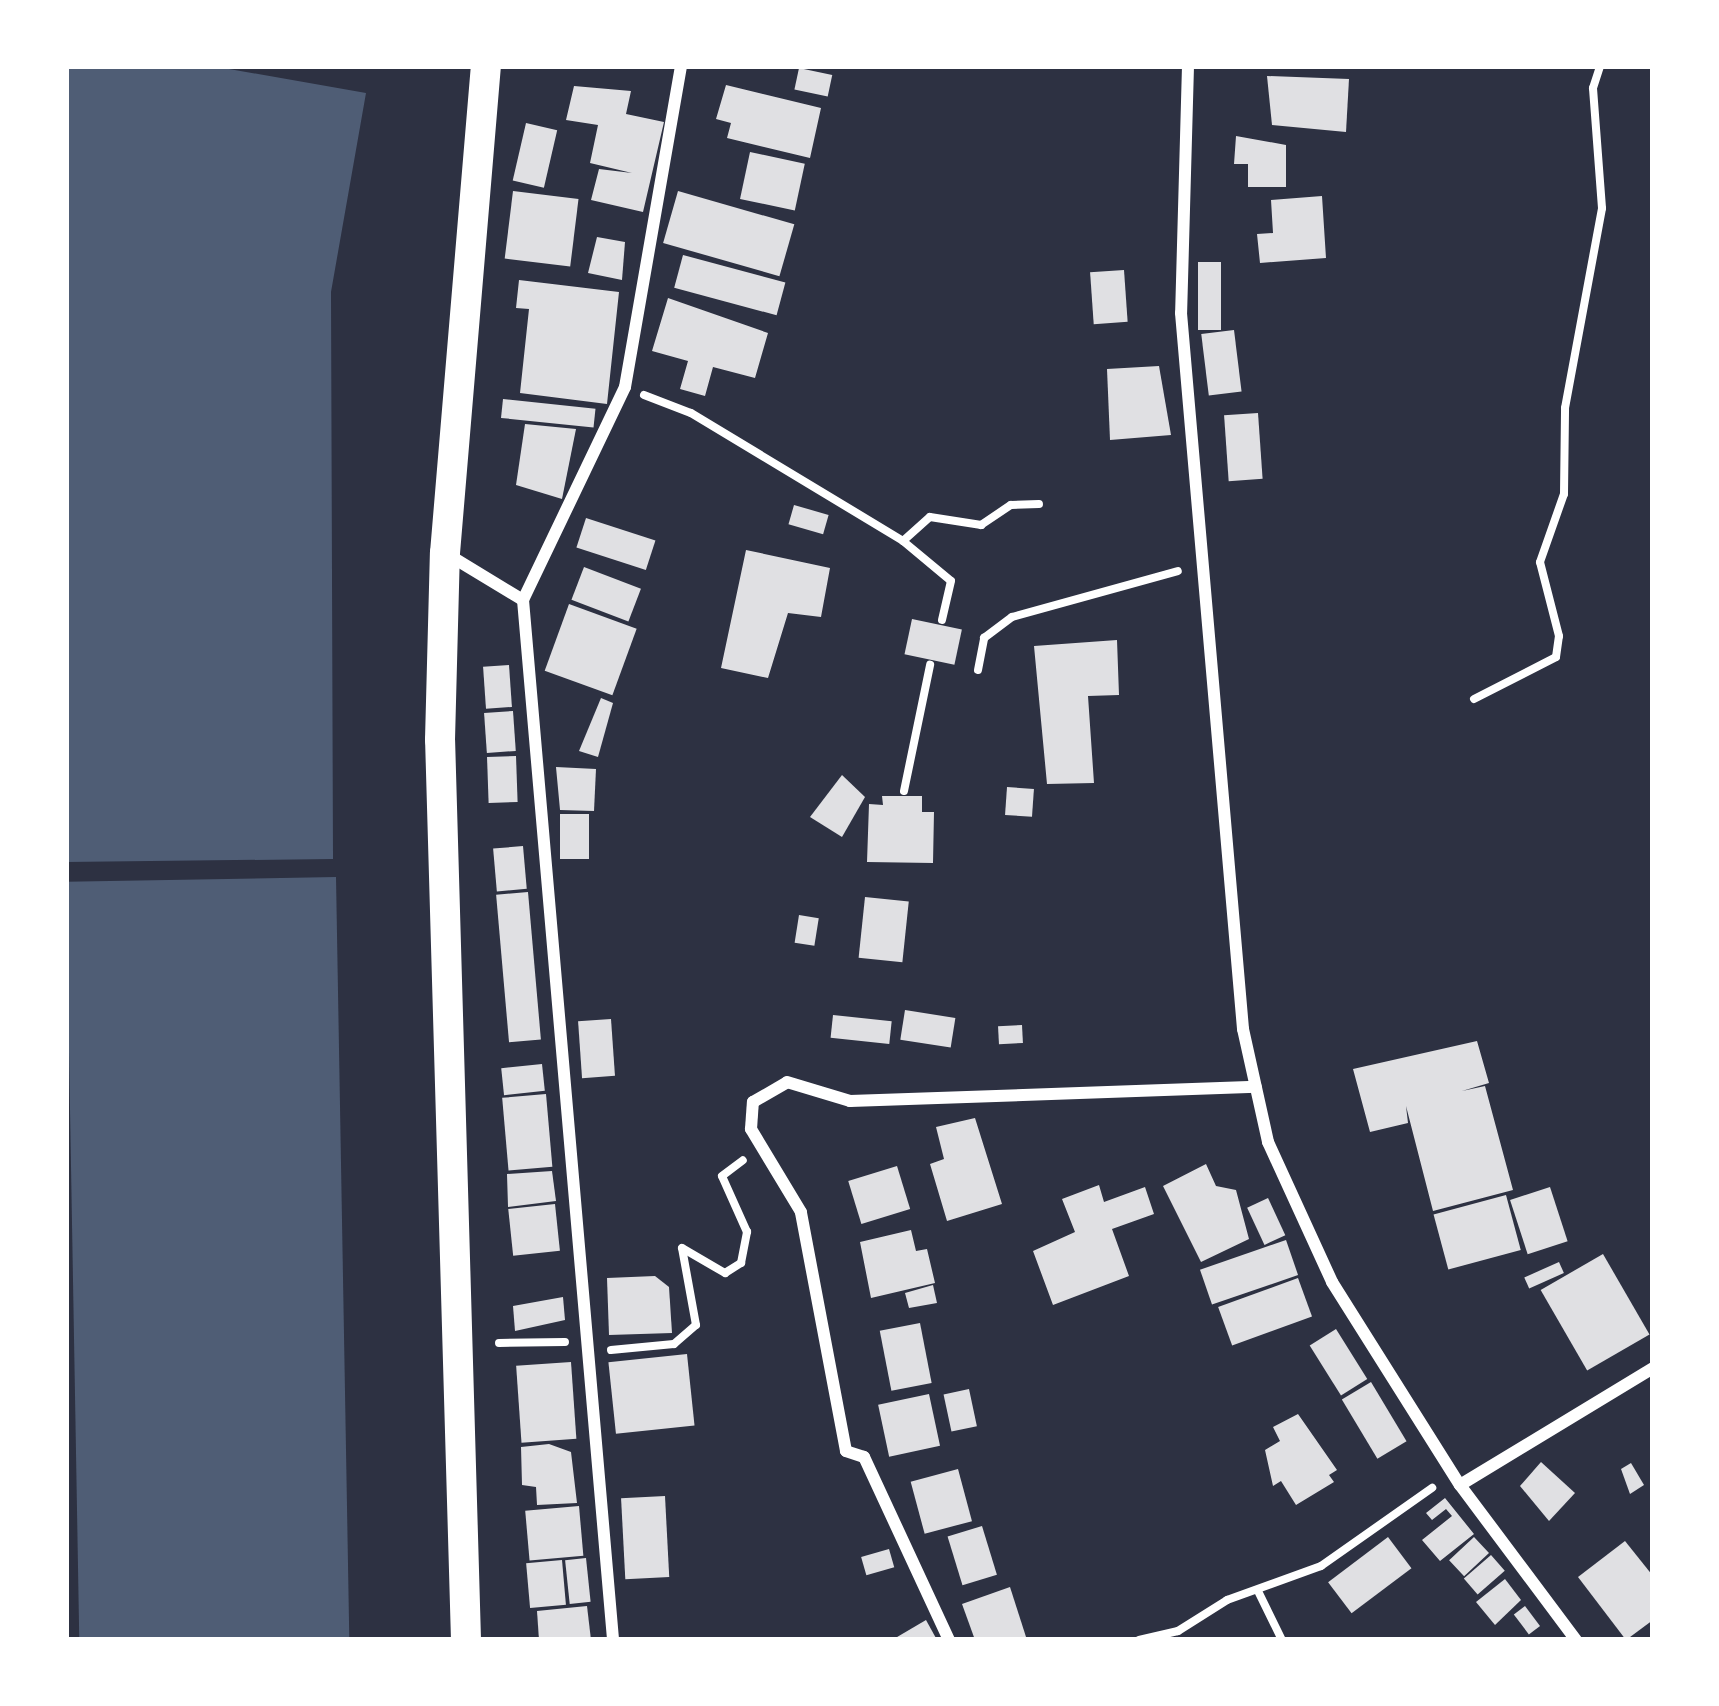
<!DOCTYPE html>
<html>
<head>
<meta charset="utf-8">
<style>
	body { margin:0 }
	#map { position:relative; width:1719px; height:1706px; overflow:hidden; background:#2d3142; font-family:Merriweather,serif }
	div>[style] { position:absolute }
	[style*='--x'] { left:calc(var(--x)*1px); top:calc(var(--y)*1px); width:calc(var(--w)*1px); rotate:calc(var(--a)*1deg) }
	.water>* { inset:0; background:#4f5d75; transform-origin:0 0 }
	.building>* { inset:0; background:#e0e0e3; transform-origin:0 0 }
	.path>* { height:8px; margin:-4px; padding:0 4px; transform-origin:4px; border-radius:4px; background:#fff }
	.minor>* { height:12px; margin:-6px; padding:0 6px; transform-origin:6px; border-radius:6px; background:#fff }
	.primary>* { height:30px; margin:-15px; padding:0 15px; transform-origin:15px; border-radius:15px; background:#fff }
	span { translate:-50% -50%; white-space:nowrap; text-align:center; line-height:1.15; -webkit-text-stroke:10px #fff; paint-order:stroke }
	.frame { position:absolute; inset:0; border:69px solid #fff; pointer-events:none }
</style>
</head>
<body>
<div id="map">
	<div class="water">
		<div style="clip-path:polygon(66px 66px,212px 66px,366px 93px,331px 292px,333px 859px,66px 862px)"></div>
		<div style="left:336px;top:877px;width:763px;height:270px;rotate:89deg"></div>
	</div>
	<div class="building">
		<div style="left:799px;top:68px;width:34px;height:22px;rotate:12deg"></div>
		<div style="clip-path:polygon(1267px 76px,1349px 79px,1346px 132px,1272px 125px)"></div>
		<div style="clip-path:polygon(726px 85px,821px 108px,810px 158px,727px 138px,731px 123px,716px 119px)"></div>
		<div style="clip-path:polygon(574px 86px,631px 91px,626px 114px,664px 122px,643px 212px,591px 200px,599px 169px,632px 173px,590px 163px,598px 125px,566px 120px)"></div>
		<div style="left:526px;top:123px;width:32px;height:59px;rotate:13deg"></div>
		<div style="clip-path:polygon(1236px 136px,1286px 145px,1286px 187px,1248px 187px,1248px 164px,1234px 164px)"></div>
		<div style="left:750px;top:152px;width:56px;height:48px;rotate:12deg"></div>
		<div style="left:513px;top:191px;width:66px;height:68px;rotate:7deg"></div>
		<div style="left:678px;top:191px;width:121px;height:54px;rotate:16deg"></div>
		<div style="clip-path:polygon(1322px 196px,1326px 258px,1260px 263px,1257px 234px,1273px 233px,1271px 200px)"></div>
		<div style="clip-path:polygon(597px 237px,625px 242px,622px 280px,588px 273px)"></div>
		<div style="left:683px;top:255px;width:106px;height:34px;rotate:15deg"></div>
		<div style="left:1221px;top:262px;width:68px;height:23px;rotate:90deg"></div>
		<div style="left:1124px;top:270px;width:52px;height:34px;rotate:86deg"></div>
		<div style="clip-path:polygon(519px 280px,619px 292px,607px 404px,520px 393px,529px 309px,516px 308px)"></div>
		<div style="clip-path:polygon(668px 298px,768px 333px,755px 378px,713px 367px,705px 396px,680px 389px,688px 361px,652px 351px)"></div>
		<div style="left:1234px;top:330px;width:62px;height:33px;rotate:83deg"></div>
		<div style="clip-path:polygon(1159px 366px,1171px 435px,1110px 440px,1107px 369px)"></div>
		<div style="left:503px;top:399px;width:93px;height:19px;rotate:6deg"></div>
		<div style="left:1258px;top:413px;width:66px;height:34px;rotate:86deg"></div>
		<div style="clip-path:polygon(525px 424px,576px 429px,562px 499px,516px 485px)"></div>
		<div style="left:794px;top:505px;width:36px;height:20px;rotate:16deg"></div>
		<div style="left:586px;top:518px;width:73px;height:31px;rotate:18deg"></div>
		<div style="clip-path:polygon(746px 550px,830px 568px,821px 617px,788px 613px,768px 678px,721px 668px)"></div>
		<div style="left:584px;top:567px;width:61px;height:35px;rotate:21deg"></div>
		<div style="left:569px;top:604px;width:72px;height:71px;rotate:20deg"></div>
		<div style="left:912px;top:619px;width:51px;height:36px;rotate:12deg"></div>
		<div style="clip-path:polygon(1117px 640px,1119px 695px,1088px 696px,1094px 783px,1047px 784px,1034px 646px)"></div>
		<div style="left:509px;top:665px;width:42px;height:26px;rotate:86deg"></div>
		<div style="clip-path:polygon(601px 698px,613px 703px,598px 757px,579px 751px)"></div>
		<div style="left:513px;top:711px;width:40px;height:29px;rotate:86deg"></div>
		<div style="left:516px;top:756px;width:46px;height:29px;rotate:88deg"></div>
		<div style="clip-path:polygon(556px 767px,596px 769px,594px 811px,560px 810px)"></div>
		<div style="clip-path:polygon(842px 775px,865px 797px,842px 837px,810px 817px)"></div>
		<div style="left:1007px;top:787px;width:27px;height:28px;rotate:4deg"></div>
		<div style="clip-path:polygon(882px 796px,922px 796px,922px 812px,934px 812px,933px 863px,867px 862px,869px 804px,883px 805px)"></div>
		<div style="left:560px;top:814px;width:29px;height:45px"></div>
		<div style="left:523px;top:846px;width:43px;height:30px;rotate:85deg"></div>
		<div style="left:528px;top:892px;width:148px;height:32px;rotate:85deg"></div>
		<div style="left:865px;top:897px;width:44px;height:61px;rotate:6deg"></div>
		<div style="left:799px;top:915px;width:20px;height:28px;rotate:9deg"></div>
		<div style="left:905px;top:1010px;width:51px;height:30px;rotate:9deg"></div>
		<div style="left:833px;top:1015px;width:59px;height:23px;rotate:6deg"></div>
		<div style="left:611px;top:1019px;width:57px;height:33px;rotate:86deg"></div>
		<div style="left:1022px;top:1025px;width:18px;height:24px;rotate:87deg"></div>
		<div style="clip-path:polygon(1477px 1041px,1489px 1083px,1462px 1091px,1485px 1086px,1513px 1190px,1433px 1211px,1406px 1106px,1408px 1123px,1370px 1132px,1353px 1069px)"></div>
		<div style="left:542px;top:1064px;width:27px;height:41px;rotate:84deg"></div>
		<div style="left:546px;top:1094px;width:73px;height:44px;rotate:85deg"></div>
		<div style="clip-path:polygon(975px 1118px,1002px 1204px,947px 1221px,930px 1164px,944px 1159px,936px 1127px)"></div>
		<div style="clip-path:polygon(1206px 1164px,1216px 1186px,1236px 1190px,1249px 1239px,1201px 1262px,1163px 1186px)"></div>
		<div style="left:897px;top:1166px;width:45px;height:51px;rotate:73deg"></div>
		<div style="clip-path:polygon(552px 1171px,556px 1201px,508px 1207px,507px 1174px)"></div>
		<div style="clip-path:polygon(1099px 1185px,1104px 1202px,1145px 1187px,1154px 1214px,1112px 1229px,1129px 1276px,1053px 1305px,1033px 1251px,1075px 1232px,1062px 1199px)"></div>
		<div style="left:1550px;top:1187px;width:57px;height:42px;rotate:72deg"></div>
		<div style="left:1506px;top:1195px;width:57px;height:75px;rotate:75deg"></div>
		<div style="left:1268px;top:1198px;width:41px;height:23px;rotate:65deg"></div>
		<div style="left:555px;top:1204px;width:47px;height:47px;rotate:84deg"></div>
		<div style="clip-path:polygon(911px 1230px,916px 1251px,927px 1249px,935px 1283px,871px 1298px,860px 1242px)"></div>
		<div style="left:1286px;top:1240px;width:37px;height:91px;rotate:71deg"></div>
		<div style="left:1603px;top:1254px;width:93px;height:72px;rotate:60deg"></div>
		<div style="left:1559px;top:1262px;width:12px;height:38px;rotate:66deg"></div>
		<div style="clip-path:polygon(655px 1276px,669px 1287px,672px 1333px,609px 1335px,607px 1278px)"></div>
		<div style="left:1298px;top:1278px;width:41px;height:85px;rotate:70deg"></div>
		<div style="clip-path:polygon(933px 1285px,937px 1303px,909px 1308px,905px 1293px)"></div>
		<div style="clip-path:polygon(563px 1297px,565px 1320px,515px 1331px,513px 1306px)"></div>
		<div style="left:920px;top:1323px;width:61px;height:41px;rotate:79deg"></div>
		<div style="left:1336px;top:1329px;width:59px;height:31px;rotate:58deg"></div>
		<div style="left:687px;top:1354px;width:72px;height:79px;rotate:84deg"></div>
		<div style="left:571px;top:1362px;width:77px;height:55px;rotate:86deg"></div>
		<div style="left:1371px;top:1382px;width:69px;height:34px;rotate:59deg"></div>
		<div style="left:969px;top:1389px;width:38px;height:26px;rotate:78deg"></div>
		<div style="left:929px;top:1394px;width:53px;height:52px;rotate:78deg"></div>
		<div style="clip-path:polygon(1298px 1414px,1337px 1470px,1329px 1475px,1334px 1482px,1296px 1505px,1281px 1481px,1273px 1486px,1265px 1450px,1280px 1441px,1273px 1427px)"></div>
		<div style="clip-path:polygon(549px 1444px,571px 1452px,577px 1503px,537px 1505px,536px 1487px,522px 1485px,521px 1447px)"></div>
		<div style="clip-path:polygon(1541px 1462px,1575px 1493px,1549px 1521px,1520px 1486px)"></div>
		<div style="clip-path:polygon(1631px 1463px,1644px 1485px,1630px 1494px,1621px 1469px)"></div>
		<div style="left:958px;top:1469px;width:54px;height:49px;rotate:75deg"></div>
		<div style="left:665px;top:1496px;width:81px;height:44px;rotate:87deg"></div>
		<div style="clip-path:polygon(1445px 1498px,1474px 1534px,1440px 1561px,1422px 1540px,1452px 1516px,1446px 1509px,1432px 1520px,1426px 1513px)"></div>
		<div style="left:579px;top:1506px;width:50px;height:54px;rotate:85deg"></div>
		<div style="left:982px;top:1526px;width:51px;height:36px;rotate:73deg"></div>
		<div style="left:1388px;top:1537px;width:39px;height:75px;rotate:53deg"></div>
		<div style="left:1474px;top:1537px;width:22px;height:34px;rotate:47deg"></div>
		<div style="clip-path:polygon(1625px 1541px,1653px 1576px,1653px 1620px,1626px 1640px,1578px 1577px)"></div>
		<div style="left:889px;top:1549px;width:19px;height:29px;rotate:74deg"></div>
		<div style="left:1491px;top:1555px;width:21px;height:36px;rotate:49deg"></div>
		<div style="left:586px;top:1558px;width:44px;height:21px;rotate:84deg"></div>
		<div style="left:562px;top:1560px;width:45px;height:36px;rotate:85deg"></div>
		<div style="clip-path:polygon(1505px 1579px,1521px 1600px,1495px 1625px,1476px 1602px)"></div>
		<div style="clip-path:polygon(1010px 1587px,1027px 1640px,975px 1640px,962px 1604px)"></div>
		<div style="clip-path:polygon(587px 1606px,591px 1640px,539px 1640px,537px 1611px)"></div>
		<div style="left:1525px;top:1606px;width:25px;height:14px;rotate:53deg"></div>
		<div style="clip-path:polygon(926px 1620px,937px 1640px,892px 1640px)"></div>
	</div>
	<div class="path">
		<div style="--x:644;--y:395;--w:50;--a:21"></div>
		<div style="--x:691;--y:413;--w:248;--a:31.1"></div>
		<div style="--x:903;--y:541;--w:62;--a:39.8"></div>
		<div style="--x:951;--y:581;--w:40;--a:103"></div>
		<div style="--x:903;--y:541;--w:36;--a:-42"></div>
		<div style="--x:930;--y:517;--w:52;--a:8.9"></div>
		<div style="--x:981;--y:525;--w:36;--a:-34"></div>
		<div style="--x:1011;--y:505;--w:28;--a:-2"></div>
		<div style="--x:978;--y:670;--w:33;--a:-79"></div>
		<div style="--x:984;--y:638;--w:35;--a:-37"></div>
		<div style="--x:1012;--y:617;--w:172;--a:-15.5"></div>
		<div style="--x:1474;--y:699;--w:92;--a:-27.1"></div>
		<div style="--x:1556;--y:657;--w:21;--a:-82"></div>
		<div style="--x:1559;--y:636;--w:76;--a:-104.4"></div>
		<div style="--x:1540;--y:562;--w:72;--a:-70.6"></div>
		<div style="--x:1564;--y:494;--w:86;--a:-89.3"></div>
		<div style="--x:1565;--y:408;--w:203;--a:-79.5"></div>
		<div style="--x:1602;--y:208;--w:120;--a:-94.3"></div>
		<div style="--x:1593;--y:88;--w:23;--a:-72"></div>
		<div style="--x:904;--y:791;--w:129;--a:-78.3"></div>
		<div style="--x:499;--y:1343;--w:66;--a:-0.9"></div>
		<div style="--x:611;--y:1350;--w:63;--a:-5.4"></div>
		<div style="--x:674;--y:1344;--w:29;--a:-41"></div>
		<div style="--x:696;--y:1325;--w:78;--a:-100.3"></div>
		<div style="--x:682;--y:1248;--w:50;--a:30.2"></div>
		<div style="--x:725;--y:1273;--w:19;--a:-32"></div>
		<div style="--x:741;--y:1263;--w:32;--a:-79"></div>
		<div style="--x:747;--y:1232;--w:61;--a:-114.1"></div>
		<div style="--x:722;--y:1176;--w:26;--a:-37"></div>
		<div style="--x:1258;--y:1591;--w:55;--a:63.9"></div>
		<div style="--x:1139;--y:1640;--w:40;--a:-13"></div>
		<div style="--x:1178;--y:1631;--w:58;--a:-32.3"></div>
		<div style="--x:1227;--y:1600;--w:100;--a:-19.9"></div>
		<div style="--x:1321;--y:1566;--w:136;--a:-35.1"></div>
	</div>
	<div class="minor">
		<div style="--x:1188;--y:66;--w:247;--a:91.6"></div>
		<div style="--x:1181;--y:313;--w:719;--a:85.05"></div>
		<div style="--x:1243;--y:1029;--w:116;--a:77.5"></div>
		<div style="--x:1268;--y:1142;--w:154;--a:65.4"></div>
		<div style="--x:1332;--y:1282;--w:240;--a:57.8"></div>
		<div style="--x:1460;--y:1485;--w:194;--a:53.2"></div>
		<div style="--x:447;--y:554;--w:89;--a:31.2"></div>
		<div style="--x:523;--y:600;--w:1044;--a:85.05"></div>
		<div style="--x:523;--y:600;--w:236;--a:-64.4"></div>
		<div style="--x:625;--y:387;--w:326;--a:-80.1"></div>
		<div style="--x:1460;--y:1485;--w:226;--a:-31.2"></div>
		<div style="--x:949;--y:1640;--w:202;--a:-114.9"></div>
		<div style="--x:864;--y:1457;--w:19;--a:-162"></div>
		<div style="--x:846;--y:1451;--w:243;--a:-100.7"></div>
		<div style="--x:801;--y:1212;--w:97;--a:-121.1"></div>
		<div style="--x:751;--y:1129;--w:27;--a:-86"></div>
		<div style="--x:753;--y:1102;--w:39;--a:-30"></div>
		<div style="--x:787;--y:1082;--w:66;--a:16.8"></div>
		<div style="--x:850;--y:1101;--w:406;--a:-2"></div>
	</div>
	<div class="primary">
		<div style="--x:466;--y:1640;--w:900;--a:-91.65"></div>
		<div style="--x:440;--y:740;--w:187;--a:-88.5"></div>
		<div style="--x:445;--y:553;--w:489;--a:-85.2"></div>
	</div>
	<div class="frame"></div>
</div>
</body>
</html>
